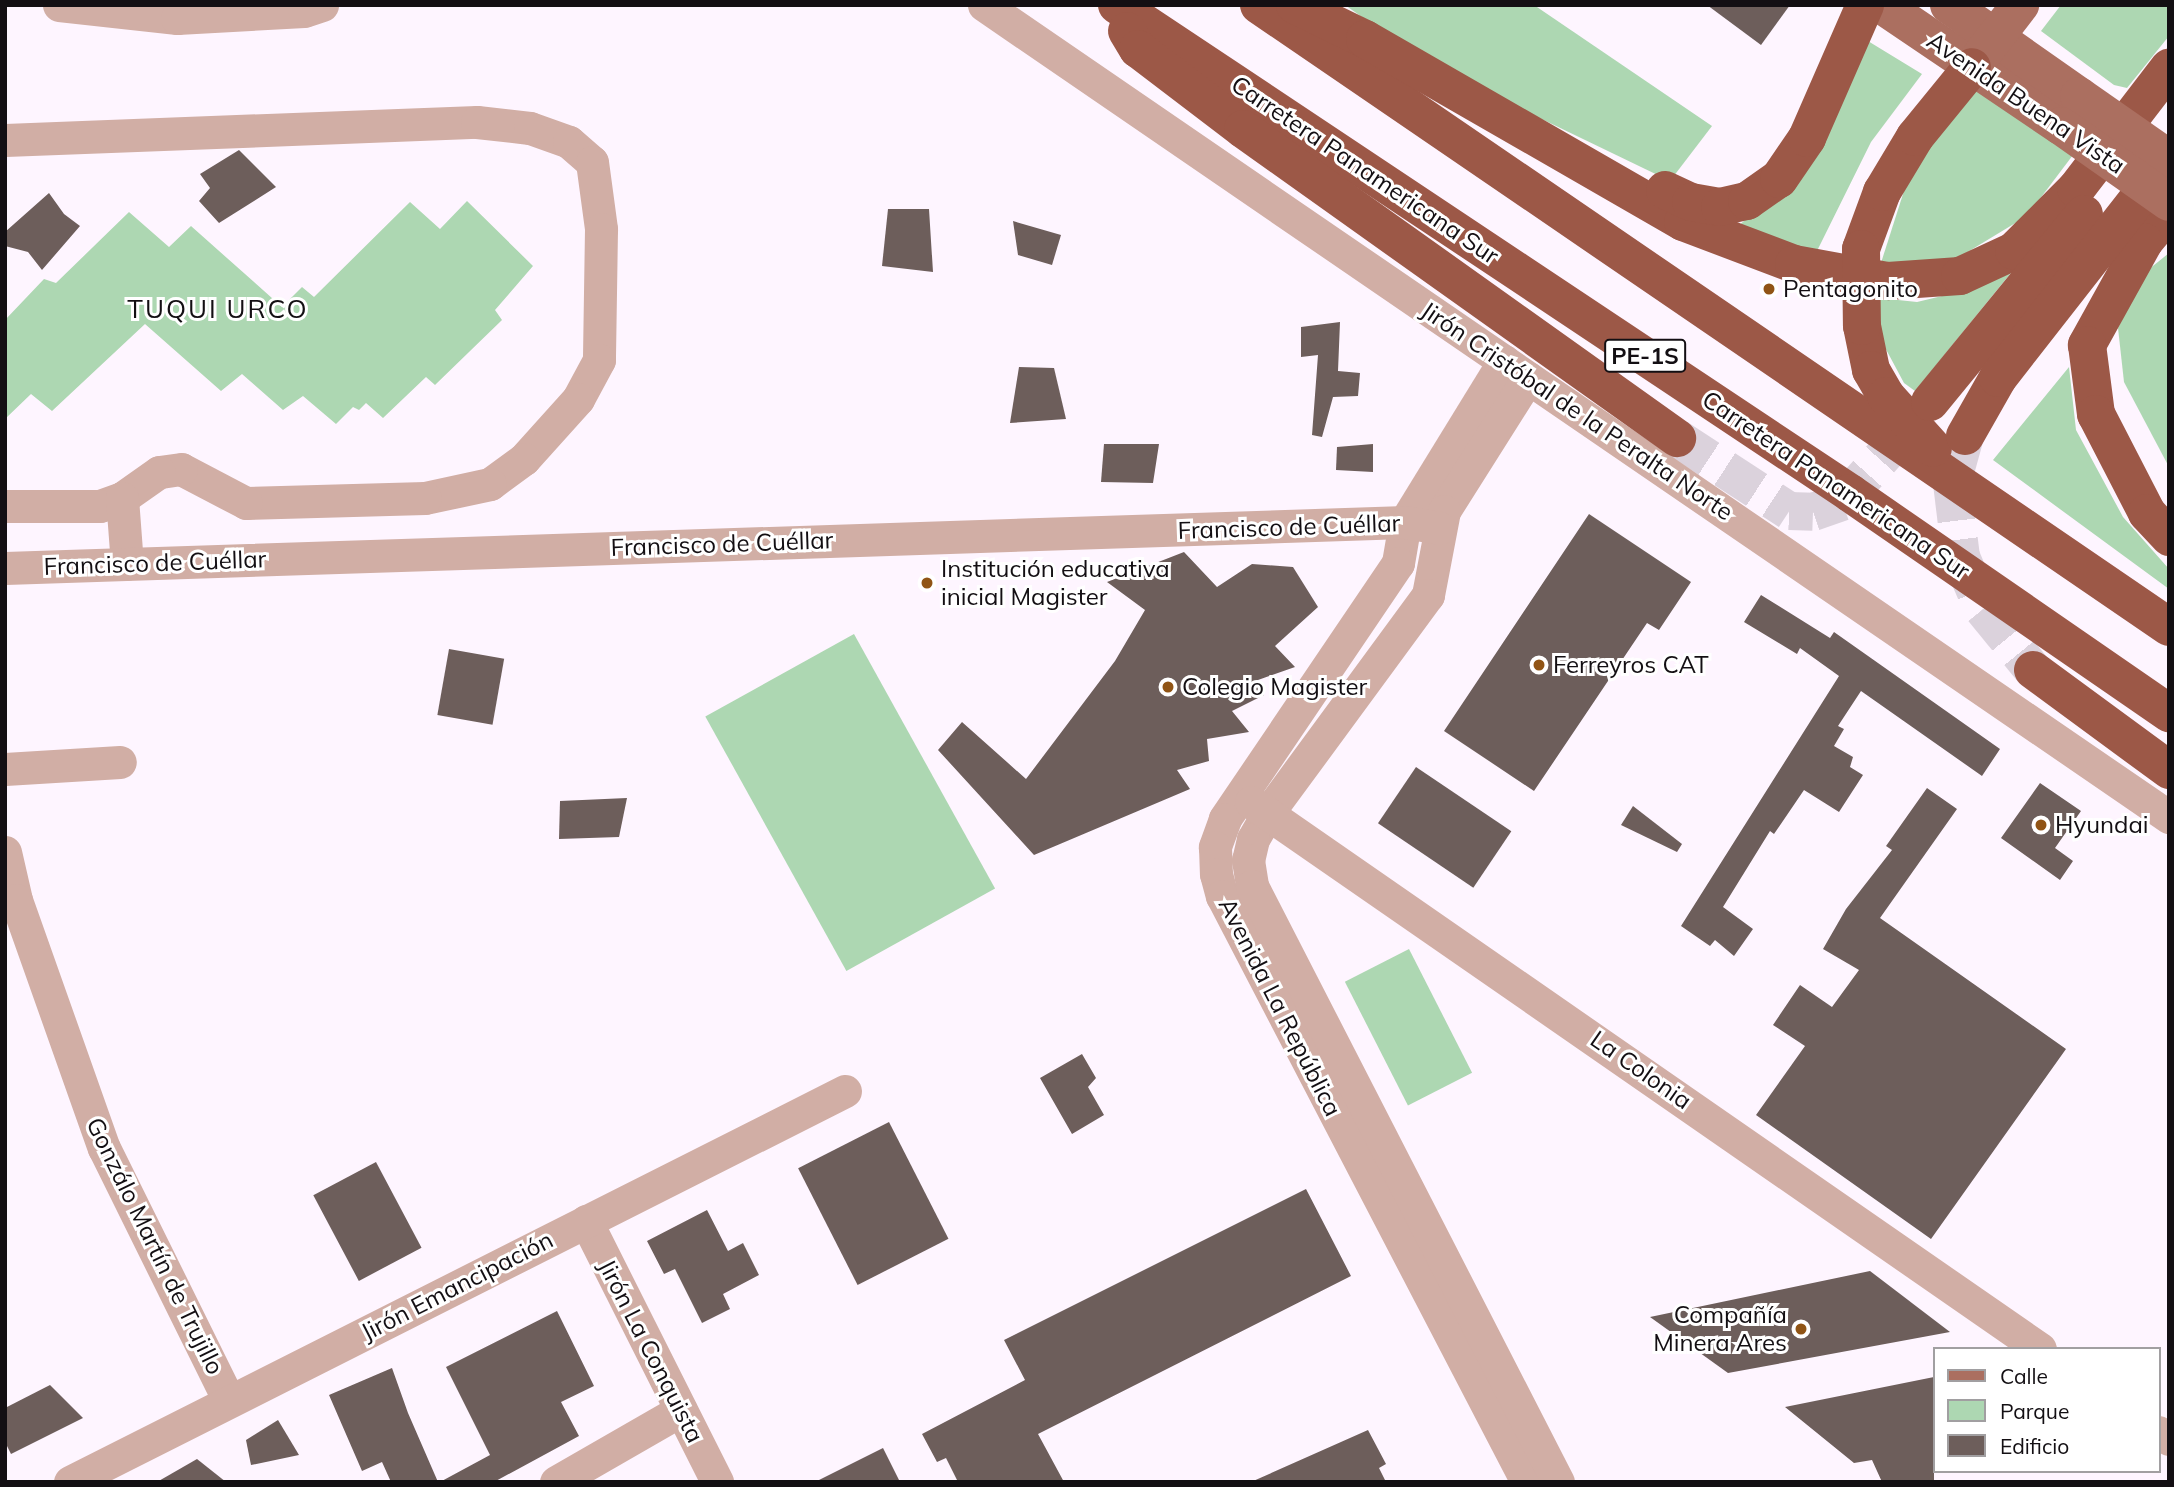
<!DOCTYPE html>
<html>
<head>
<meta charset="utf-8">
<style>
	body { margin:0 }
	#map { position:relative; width:2174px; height:1487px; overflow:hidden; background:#fef5ff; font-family:Mulish,sans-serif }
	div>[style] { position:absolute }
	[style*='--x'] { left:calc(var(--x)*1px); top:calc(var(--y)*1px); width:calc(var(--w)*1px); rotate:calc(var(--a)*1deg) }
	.green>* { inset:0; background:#add7b2; transform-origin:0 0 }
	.building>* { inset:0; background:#6d5e5b; transform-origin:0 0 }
	.highway-tunnel>* { height:38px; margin-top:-19px; transform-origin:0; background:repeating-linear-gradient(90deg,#dbd2dc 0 38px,transparent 0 57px) }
	.minor>* { height:33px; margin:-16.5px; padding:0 16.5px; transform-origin:16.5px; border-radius:16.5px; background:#d1aea5 }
	.major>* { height:38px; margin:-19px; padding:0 19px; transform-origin:19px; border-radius:19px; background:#ab6f60 }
	.highway>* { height:38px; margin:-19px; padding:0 19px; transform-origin:19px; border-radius:19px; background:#9c5847 }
	.major-bridge>* { height:38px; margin:-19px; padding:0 19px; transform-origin:19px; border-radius:19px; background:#ab6f60 }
	.highway-bridge>* { height:38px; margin:-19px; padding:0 19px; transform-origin:19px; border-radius:19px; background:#9c5847 }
	.dots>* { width:19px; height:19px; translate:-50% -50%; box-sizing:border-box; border:4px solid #fff; border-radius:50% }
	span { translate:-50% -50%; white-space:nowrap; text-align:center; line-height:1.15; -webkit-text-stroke:6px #fff; paint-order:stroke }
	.shield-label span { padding:2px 5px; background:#fff; border:2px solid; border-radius:5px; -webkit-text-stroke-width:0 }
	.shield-label { font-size:23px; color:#130f13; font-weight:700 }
	.street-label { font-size:24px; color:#130f13 }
	.poi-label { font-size:24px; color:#130f13 }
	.left { translate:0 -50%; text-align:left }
	.right { translate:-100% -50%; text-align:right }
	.neighbourhood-label { font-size:26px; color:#130f13; letter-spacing:2px }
	.frame { position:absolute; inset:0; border:7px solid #130f13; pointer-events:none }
	.legend { position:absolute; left:1933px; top:1347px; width:228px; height:126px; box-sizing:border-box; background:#fff; border:2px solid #a19fa1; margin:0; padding:9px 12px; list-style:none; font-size:21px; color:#130f13 }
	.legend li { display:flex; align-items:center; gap:14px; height:35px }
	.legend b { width:35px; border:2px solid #a19fa1 }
</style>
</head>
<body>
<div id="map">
	<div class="green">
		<div style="clip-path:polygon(1345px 5px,1534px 5px,1712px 126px,1670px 181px,1430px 65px)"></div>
		<div style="clip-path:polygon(2061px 5px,2169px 5px,2169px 36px,2127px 88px,2114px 85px,2041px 31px)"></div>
		<div style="clip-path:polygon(1863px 38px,1922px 74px,1871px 142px,1815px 255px,1732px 231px,1811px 165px)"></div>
		<div style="clip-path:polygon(1977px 79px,2079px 147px,2027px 216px,1956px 259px,1880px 266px,1911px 169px)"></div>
		<div style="clip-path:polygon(467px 201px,533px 266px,495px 310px,502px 320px,435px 385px,426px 377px,383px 418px,366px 403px,359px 410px,353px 407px,336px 424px,303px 396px,283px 410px,242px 374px,221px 391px,145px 324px,52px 411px,31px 394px,5px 419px,5px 320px,44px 279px,56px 283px,129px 212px,169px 247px,191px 226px,282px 307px,302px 287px,314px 297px,410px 202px,440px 229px)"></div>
		<div style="clip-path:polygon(2169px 253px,2169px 467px,2124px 382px,2118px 328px,2143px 274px)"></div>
		<div style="clip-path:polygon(2023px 258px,1915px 391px,1904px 383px,1881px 340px,1879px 298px,1917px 302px,1967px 290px)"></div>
		<div style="clip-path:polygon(2069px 367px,2076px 430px,2123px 517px,2169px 569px,2169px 589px,1993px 460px)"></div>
		<div style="left:854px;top:634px;width:291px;height:170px;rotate:61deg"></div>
		<div style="left:1409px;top:949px;width:139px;height:72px;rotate:63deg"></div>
	</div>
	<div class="building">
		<div style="clip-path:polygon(1707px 5px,1790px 5px,1761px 45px)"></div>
		<div style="clip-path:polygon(239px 150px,276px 187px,219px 223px,199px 201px,210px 188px,200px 174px)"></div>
		<div style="clip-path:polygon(49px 193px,64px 214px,80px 226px,42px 270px,28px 252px,5px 246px,5px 232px)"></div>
		<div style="clip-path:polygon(888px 209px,929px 209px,933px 272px,882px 266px)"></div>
		<div style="clip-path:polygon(1013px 221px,1061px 235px,1052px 265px,1018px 255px)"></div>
		<div style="clip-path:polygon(1340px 322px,1338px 371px,1360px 373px,1358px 396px,1333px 397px,1322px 437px,1312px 435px,1318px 355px,1301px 357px,1301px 327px)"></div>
		<div style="clip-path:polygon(1019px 367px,1054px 368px,1066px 419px,1010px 423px)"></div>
		<div style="clip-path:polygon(1104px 444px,1159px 444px,1153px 483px,1101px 482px)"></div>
		<div style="clip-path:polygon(1373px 444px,1373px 472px,1336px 470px,1337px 447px)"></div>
		<div style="clip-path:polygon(1589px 514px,1691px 582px,1659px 630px,1647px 623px,1534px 791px,1444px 731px)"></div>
		<div style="clip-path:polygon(1184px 552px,1217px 587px,1252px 564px,1293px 567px,1318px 607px,1275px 646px,1295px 667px,1258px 680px,1264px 695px,1232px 711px,1249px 732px,1207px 739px,1209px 761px,1177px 770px,1190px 789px,1034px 855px,938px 750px,962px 722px,1026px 779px,1115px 661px,1145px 610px,1107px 582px)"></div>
		<div style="clip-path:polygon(1761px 595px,1830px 638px,1834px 632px,2000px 749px,1982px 776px,1861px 691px,1838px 726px,1844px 729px,1834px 746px,1853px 757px,1850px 767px,1863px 775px,1839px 812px,1804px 790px,1774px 834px,1770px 831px,1723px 907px,1753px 929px,1734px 956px,1715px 940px,1710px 946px,1681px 926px,1839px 676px,1800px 648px,1797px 654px,1744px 622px)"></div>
		<div style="left:449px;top:649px;width:56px;height:67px;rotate:10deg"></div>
		<div style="left:1416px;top:767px;width:115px;height:68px;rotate:34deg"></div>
		<div style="clip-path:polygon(2040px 783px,2081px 811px,2055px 848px,2073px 861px,2060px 880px,2001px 838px)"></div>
		<div style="clip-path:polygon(1927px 788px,1957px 809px,1880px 918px,2066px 1049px,1931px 1239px,1756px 1115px,1805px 1046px,1773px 1025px,1800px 985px,1832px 1007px,1859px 970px,1823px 949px,1846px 909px,1892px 850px,1886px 846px)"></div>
		<div style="clip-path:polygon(627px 798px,619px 837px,559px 839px,560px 801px)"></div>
		<div style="clip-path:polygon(1633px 806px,1682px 844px,1677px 852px,1621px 825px)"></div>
		<div style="clip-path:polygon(1082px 1054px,1096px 1078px,1088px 1087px,1104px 1115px,1072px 1134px,1040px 1078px)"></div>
		<div style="left:889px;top:1122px;width:131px;height:102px;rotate:63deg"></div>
		<div style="left:376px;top:1162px;width:97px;height:71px;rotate:62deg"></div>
		<div style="clip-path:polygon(1306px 1189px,1351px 1276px,1038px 1434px,1064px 1482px,958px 1482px,946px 1458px,937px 1462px,922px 1434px,1025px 1380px,1004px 1340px)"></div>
		<div style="clip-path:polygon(707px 1210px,728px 1251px,743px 1243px,759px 1275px,723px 1294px,730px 1309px,702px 1323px,675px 1269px,664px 1274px,647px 1241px)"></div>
		<div style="clip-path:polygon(1870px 1271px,1950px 1332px,1728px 1373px,1650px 1317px)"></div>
		<div style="clip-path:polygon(557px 1311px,594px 1386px,561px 1402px,579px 1436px,494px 1482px,440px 1482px,490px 1455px,446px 1367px)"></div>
		<div style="clip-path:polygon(392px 1368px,408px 1413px,438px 1482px,391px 1482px,382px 1462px,362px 1471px,329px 1395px)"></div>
		<div style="clip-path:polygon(1934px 1377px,1934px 1482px,1882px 1482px,1872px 1460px,1854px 1463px,1785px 1407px)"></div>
		<div style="clip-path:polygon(50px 1385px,83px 1418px,11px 1454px,5px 1442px,5px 1408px)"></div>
		<div style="clip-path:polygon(278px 1420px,299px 1455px,251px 1465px,246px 1440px)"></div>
		<div style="clip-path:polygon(1368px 1430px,1386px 1464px,1379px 1468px,1386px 1482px,1251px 1482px)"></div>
		<div style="clip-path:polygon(883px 1448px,900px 1482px,815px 1482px)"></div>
		<div style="clip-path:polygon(197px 1459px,226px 1482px,157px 1482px)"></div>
	</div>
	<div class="highway-tunnel">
		<div style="--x:1965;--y:436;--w:49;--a:105.5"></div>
		<div style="--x:1952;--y:483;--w:75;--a:83.1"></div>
		<div style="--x:1961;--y:557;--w:56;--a:67.1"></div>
		<div style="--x:1983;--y:609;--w:79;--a:50.7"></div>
		<div style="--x:1677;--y:438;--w:134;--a:33.1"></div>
		<div style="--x:1789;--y:511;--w:24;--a:2"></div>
		<div style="--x:1813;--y:512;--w:31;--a:-19"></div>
		<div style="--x:1842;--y:502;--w:117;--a:-48.1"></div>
	</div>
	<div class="minor">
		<div style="--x:59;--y:5;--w:119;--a:6.3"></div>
		<div style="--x:177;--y:18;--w:127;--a:-3.2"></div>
		<div style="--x:304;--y:11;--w:19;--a:-18"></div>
		<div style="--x:984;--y:5;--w:1437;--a:34.42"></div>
		<div style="--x:5;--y:140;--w:472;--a:-2.2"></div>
		<div style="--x:477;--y:122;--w:53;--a:6.5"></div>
		<div style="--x:530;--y:128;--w:41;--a:19.7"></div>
		<div style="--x:569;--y:142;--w:30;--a:41"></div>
		<div style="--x:592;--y:162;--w:68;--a:82.3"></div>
		<div style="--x:601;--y:229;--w:131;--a:90.9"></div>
		<div style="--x:599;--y:360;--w:44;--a:118.3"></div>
		<div style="--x:578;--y:399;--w:81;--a:132"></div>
		<div style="--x:524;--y:459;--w:42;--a:143.7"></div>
		<div style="--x:490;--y:484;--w:66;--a:167.8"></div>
		<div style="--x:425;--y:498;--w:179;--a:178.4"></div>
		<div style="--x:246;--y:503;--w:73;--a:-152.4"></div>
		<div style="--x:181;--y:469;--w:22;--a:172"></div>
		<div style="--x:159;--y:472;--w:45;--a:144.9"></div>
		<div style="--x:122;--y:498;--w:23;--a:160"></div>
		<div style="--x:100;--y:506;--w:95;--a:180"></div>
		<div style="--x:1504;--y:361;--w:189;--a:121.6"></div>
		<div style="--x:1405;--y:522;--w:42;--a:99.7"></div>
		<div style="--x:1398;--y:563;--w:309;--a:124.1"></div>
		<div style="--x:1225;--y:819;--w:30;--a:110"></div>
		<div style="--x:1215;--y:847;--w:27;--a:88"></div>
		<div style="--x:1216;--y:874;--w:23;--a:75"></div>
		<div style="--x:1222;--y:896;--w:661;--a:62.5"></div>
		<div style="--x:1528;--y:378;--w:157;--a:122.3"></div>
		<div style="--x:1444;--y:511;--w:86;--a:100.8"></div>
		<div style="--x:1428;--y:595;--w:270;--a:126.3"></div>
		<div style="--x:1268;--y:813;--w:30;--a:120"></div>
		<div style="--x:1253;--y:839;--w:22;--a:103"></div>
		<div style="--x:1248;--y:860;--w:26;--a:81"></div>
		<div style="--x:1252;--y:886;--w:670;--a:62.82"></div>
		<div style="--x:122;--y:498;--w:66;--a:85.7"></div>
		<div style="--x:5;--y:568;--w:1401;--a:-1.88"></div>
		<div style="--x:1405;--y:522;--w:35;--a:10"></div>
		<div style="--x:5;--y:769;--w:115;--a:-3.5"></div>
		<div style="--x:1251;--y:802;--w:960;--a:34.73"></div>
		<div style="--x:5;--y:852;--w:49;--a:77.1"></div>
		<div style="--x:16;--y:900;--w:263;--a:70.5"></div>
		<div style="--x:104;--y:1148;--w:282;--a:63.7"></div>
		<div style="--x:586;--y:1221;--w:292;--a:63.3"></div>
		<div style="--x:2158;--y:1432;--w:13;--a:32"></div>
		<div style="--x:70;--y:1482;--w:868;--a:-26.77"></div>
		<div style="--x:556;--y:1482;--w:144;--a:-29.9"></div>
	</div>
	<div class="major">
		<div style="--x:1882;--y:5;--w:216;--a:34.1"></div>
		<div style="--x:1949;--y:5;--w:159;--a:35"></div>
		<div style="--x:1980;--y:57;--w:66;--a:-52.4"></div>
	</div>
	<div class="highway">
		<div style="--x:1117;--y:5;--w:881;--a:33.65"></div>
		<div style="--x:1850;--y:493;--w:388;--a:34.6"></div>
		<div style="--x:1259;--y:5;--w:1102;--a:34.35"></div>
		<div style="--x:1295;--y:5;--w:78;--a:25.9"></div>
		<div style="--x:1365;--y:39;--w:367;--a:29.9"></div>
		<div style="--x:1683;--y:222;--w:119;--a:20.7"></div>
		<div style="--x:1794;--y:264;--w:96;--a:10.3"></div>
		<div style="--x:1888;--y:281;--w:72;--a:-4"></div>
		<div style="--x:1960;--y:276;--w:60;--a:-24.8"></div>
		<div style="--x:2014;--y:251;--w:88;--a:-45"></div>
		<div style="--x:2076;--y:189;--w:153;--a:-52.5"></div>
		<div style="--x:1127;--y:31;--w:21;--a:59"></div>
		<div style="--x:1138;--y:49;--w:132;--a:37.3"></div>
		<div style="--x:1243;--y:129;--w:533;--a:35.45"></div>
		<div style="--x:1665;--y:190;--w:29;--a:25"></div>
		<div style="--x:1691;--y:202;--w:29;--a:10"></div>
		<div style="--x:1720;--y:207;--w:28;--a:-13"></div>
		<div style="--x:1747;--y:201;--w:39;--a:-35"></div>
		<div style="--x:1779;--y:179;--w:50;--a:-55.7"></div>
		<div style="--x:1807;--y:138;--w:145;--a:-66.4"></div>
		<div style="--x:2169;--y:212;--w:39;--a:130"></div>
		<div style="--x:2144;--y:242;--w:118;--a:119"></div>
		<div style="--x:2087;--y:345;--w:70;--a:82.6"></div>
		<div style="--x:2096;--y:414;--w:111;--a:62.7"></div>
		<div style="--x:2147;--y:513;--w:33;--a:47"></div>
		<div style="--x:1861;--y:249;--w:61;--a:-69.8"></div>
		<div style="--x:1882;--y:192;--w:64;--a:-59"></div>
		<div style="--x:1915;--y:137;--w:90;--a:-50.8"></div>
		<div style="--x:1862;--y:326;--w:45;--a:78.4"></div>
		<div style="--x:1871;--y:370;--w:30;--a:60"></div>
		<div style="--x:1886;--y:396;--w:70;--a:47.9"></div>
		<div style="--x:1930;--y:402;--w:243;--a:-50.7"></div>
		<div style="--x:1965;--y:436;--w:67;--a:-60.4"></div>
		<div style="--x:1998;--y:378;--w:274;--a:-52"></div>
		<div style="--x:2033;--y:670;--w:169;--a:36.3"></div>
	</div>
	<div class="major-bridge">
		<div style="--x:2079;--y:96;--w:110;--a:35"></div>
		<div style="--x:2061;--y:126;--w:132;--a:35.1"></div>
	</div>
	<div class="highway-bridge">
		<div style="--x:1861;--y:249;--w:77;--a:89.3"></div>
	</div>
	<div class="dots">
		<div style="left:1769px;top:289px;background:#905415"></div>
		<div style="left:927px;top:583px;background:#905415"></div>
		<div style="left:1539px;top:665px;background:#905415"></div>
		<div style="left:1168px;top:687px;background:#905415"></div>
		<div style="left:2041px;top:825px;background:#905415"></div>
		<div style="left:1801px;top:1329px;background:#905415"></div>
	</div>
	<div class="shield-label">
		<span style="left:1645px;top:356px">PE-1S</span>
	</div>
	<div class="street-label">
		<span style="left:2026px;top:103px;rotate:34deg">Avenida Buena Vista</span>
		<span style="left:1365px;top:170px;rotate:34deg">Carretera Panamericana Sur</span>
		<span style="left:1577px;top:411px;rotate:34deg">Jirón Cristóbal de la Peralta Norte</span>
		<span style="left:1836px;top:485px;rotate:34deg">Carretera Panamericana Sur</span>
		<span style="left:1289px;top:527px;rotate:-2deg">Francisco de Cuéllar</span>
		<span style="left:722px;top:544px;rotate:-2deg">Francisco de Cuéllar</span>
		<span style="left:155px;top:563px;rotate:-2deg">Francisco de Cuéllar</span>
		<span style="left:1280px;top:1007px;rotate:63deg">Avenida La República</span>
		<span style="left:1641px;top:1070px;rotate:35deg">La Colonia</span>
		<span style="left:155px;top:1246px;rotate:64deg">Gonzálo Martín de Trujillo</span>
		<span style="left:457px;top:1286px;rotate:-27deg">Jirón Emancipación</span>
		<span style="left:651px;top:1351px;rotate:63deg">Jirón La Conquista</span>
	</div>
	<div class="poi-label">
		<span class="left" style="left:1783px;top:289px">Pentagonito</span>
		<span class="left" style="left:941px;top:583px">Institución educativa<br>inicial Magister</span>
		<span class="left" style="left:1553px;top:665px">Ferreyros CAT</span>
		<span class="left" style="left:1182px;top:687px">Colegio Magister</span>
		<span class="left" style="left:2055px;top:825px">Hyundai</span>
		<span class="right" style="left:1787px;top:1329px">Compañía<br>Minera Ares</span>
	</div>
	<div class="neighbourhood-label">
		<span style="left:218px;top:309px">TUQUI URCO</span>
	</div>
	<div class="frame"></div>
	<ul class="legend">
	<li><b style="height:9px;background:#ab6f60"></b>Calle</li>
	<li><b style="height:19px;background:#add7b2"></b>Parque</li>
	<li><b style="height:19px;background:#6d5e5b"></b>Edificio</li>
	</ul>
</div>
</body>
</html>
